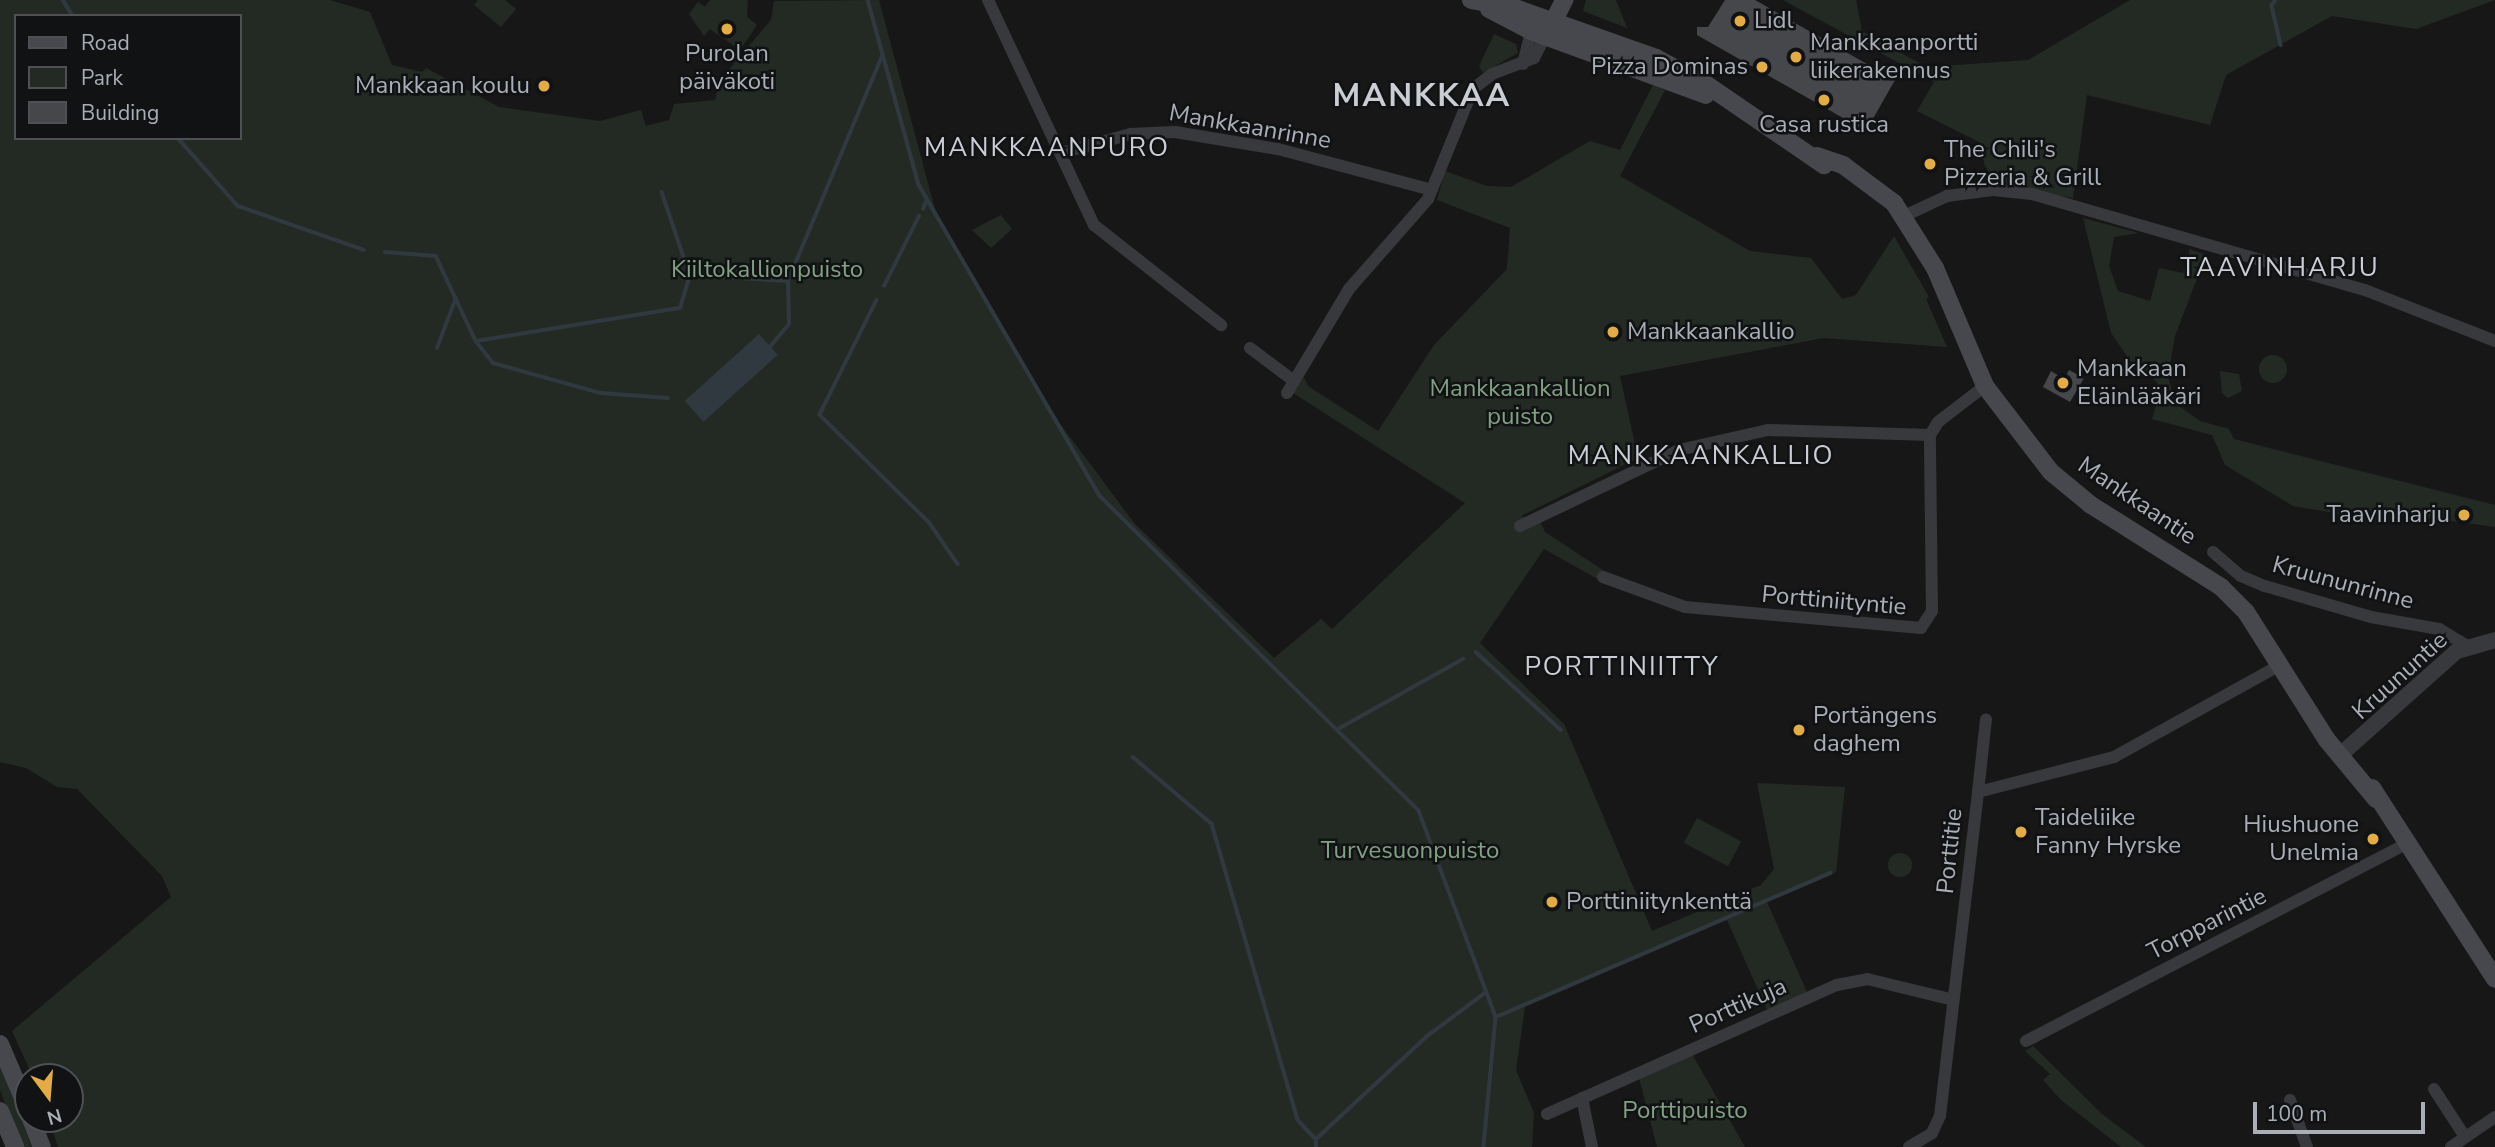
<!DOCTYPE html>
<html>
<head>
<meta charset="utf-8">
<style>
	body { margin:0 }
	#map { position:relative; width:2495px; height:1147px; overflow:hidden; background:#171718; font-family:"Nunito Sans",sans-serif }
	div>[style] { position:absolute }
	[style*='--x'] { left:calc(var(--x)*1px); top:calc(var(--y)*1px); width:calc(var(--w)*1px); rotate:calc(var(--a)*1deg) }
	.green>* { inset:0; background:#232a24; transform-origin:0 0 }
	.round { border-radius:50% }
	.water>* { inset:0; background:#313940; transform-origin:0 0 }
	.stream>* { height:3.5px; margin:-1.75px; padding:0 1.75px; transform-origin:1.75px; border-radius:1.75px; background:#313940 }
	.building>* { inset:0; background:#46474b }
	.minor>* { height:12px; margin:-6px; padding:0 6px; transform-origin:6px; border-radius:6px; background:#38393d }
	.tertiary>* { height:16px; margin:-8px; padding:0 8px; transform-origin:8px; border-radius:8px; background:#38393d }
	.secondary>* { height:18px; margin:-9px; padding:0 9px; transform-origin:9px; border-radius:9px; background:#46484d }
	.dots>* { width:19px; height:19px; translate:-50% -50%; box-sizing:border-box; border:4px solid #111213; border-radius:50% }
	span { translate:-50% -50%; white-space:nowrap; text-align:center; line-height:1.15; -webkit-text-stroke:5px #111213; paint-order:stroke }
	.poi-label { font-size:24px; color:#aaaeb7 }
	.left { translate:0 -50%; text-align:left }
	.right { translate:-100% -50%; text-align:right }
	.street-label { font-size:24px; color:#aaaeb7 }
	.park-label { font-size:24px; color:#82a084 }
	.neighbourhood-label { font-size:26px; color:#cacdd3; letter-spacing:2px }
	.district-label { font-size:32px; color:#cacdd3; font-weight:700; letter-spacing:2px }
	.legend { position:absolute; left:14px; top:14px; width:228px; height:126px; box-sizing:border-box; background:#111213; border:2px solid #4e5055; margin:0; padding:9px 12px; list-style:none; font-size:21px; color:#aaaeb7 }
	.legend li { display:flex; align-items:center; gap:14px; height:35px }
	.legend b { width:35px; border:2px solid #4e5055 }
	.north { position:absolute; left:14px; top:1063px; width:70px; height:70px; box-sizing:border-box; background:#111213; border:2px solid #4e5055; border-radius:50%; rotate:164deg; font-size:19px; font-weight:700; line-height:28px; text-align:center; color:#aaaeb7 }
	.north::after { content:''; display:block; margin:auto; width:24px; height:32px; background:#e3ac44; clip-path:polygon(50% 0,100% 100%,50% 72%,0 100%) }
	.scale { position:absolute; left:2253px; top:1102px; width:172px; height:32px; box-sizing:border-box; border:4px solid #aaaeb7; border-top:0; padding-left:9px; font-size:21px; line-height:24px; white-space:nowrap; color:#aaaeb7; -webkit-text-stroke:5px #111213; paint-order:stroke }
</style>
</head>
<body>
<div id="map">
	<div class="green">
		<div style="clip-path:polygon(evenodd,0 0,330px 0,370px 12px,392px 65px,422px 72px,426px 68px,499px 107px,600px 121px,641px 110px,646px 126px,669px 120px,674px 104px,715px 100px,720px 80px,771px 20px,774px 1px,879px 0,936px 213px,1046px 405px,1135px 524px,1274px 658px,1321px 619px,1332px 629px,1465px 503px,1293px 393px,1304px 377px,1308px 386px,1378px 431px,1434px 345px,1507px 269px,1510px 228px,1437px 200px,1445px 171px,1487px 186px,1511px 187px,1590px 141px,1620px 150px,1653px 85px,1665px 90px,1620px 176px,1750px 251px,1811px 258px,1842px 299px,1856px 295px,1894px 236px,1929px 297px,1926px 299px,1947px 347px,1824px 338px,1620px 376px,1638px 458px,1521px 516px,1541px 523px,1545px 532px,1606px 572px,1601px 581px,1544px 549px,1480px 643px,1564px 724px,1652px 931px,1761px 885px,1774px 869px,1757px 783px,1845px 787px,1836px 872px,1767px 902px,1807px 992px,1767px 1010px,1727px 920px,1525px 1007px,1516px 1070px,1534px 1113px,1532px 1147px,58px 1147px,49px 1119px,70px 1119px,70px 1077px,33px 1077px,12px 1031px,171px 897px,162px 876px,77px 789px,57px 787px,26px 768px,0 762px,0 0,16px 16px,240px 16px,240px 138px,16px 138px,16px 16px)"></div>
		<div style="clip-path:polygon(478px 0,505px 0,516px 9px,501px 27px,474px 5px)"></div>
		<div style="clip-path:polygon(710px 0,748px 0,747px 17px,757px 25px,740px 50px,710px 29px,704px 36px,689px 14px,698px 2px,705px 7px)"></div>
		<div style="clip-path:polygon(1586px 0,1616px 0,1627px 28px,1583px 11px)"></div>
		<div style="clip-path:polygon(1783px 0,1856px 0,1862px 31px,1926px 67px,2028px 60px,2130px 0,2495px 0,2416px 29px,2332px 16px,2226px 75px,2210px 125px,2087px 95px,2073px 198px,1990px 186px,1979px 142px,1917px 111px,1934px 82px)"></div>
		<div style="clip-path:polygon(1494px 34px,1516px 44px,1518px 53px,1483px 73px,1479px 66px)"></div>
		<div style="clip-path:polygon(1001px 215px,1012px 229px,991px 248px,972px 230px)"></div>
		<div style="clip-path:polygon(2083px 218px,2139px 233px,2114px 237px,2109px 266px,2118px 291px,2150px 301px,2159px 268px,2183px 273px,2190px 249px,2206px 255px,2175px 336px,2168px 376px,2175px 403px,2200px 421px,2229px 429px,2234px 439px,2495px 505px,2495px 527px,2363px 509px,2347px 515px,2293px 506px,2225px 465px,2212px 435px,2152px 419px,2160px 393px,2157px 382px,2131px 362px,2111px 333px)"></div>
		<div class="round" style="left:2259px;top:355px;width:28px;height:28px"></div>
		<div style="clip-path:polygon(2220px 371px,2239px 374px,2242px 391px,2228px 398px,2222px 393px)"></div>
		<div style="left:1697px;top:818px;width:50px;height:28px;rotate:28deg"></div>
		<div class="round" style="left:1888px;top:853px;width:24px;height:24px"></div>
		<div style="clip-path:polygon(2033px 1046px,2102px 1114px,2146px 1147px,2121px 1147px,2061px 1100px,2043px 1080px,2050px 1074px,2025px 1051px)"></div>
		<div style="clip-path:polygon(1692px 1054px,1745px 1147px,1657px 1147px,1639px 1078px)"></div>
		<div style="clip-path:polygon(0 1063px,12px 1090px,31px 1147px,21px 1147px,0 1090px)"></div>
	</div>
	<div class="water">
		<div style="left:759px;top:334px;width:28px;height:100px;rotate:48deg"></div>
	</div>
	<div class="stream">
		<div style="--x:63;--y:0;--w:19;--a:58"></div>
		<div style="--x:868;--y:0;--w:192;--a:74.6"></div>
		<div style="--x:919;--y:185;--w:360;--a:59.8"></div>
		<div style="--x:1100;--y:496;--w:448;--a:44.6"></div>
		<div style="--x:1419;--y:811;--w:220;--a:69.5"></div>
		<div style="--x:1496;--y:1017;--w:131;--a:95.3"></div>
		<div style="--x:2276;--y:0;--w:7;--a:124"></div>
		<div style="--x:2272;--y:6;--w:40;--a:77"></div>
		<div style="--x:178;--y:138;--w:91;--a:48.6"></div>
		<div style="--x:238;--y:206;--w:133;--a:19.2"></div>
		<div style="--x:662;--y:192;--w:88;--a:71.4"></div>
		<div style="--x:690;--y:275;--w:98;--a:3.5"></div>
		<div style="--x:923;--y:209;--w:10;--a:-66"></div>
		<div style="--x:385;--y:252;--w:51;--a:4.5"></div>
		<div style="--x:436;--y:256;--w:94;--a:64.8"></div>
		<div style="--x:476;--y:341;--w:28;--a:52"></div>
		<div style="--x:493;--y:363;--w:112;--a:15.5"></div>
		<div style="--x:601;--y:393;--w:67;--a:4.3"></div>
		<div style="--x:884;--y:286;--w:78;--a:-63.4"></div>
		<div style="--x:877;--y:300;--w:128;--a:116.4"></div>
		<div style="--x:820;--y:415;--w:153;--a:44.5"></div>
		<div style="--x:929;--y:522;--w:51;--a:55.4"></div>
		<div style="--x:476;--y:341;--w:207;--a:-9.2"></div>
		<div style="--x:680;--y:308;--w:34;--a:-73"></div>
		<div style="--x:437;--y:348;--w:53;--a:-69.2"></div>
		<div style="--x:769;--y:348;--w:31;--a:-50"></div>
		<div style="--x:789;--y:324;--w:43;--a:-91.3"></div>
		<div style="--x:788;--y:281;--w:244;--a:-67.3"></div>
		<div style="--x:1476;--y:652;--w:115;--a:42.5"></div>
		<div style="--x:1340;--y:728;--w:141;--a:-29.3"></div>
		<div style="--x:1133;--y:757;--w:104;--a:40.3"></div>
		<div style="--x:1212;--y:824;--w:308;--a:73.8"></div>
		<div style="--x:1298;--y:1120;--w:26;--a:47"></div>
		<div style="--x:1496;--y:1017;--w:364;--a:-23.3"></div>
		<div style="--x:1316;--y:1147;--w:8;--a:-90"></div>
		<div style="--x:1316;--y:1139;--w:150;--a:-42.8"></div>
		<div style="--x:1426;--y:1037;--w:74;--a:-36.7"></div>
	</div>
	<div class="building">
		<div style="clip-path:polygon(1725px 0,1755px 0,1895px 80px,1866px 131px,1697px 35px,1697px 27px,1708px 27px)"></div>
		<div style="clip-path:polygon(2069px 370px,2084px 378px,2070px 402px,2043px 387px,2051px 371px,2064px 379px)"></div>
	</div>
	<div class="minor">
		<div style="--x:988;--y:0;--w:249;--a:64.8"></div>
		<div style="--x:1094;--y:225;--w:162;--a:38.2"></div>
		<div style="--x:1523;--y:64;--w:34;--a:-76"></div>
		<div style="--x:1061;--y:153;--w:73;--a:-15.2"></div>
		<div style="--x:1131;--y:134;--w:44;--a:-2.6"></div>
		<div style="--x:1175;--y:132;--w:104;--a:9.4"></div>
		<div style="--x:1278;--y:149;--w:159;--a:14.9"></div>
		<div style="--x:1902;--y:217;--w:50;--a:-25"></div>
		<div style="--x:1947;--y:196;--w:46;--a:-7.4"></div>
		<div style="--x:1993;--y:190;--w:39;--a:6"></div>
		<div style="--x:2032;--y:194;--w:347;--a:16.1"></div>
		<div style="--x:2365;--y:290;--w:140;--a:21.4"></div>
		<div style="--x:1250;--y:348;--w:55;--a:36.9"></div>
		<div style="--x:1287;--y:393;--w:121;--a:-59.2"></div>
		<div style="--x:1349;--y:289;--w:120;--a:-48.7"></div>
		<div style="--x:1428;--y:199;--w:119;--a:-67.8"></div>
		<div style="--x:1473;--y:89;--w:24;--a:-38"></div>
		<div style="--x:1492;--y:74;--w:45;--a:-20.9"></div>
		<div style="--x:1534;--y:58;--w:25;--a:-63"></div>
		<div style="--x:1520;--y:526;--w:176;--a:-25.5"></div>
		<div style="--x:1679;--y:450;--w:91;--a:-12.7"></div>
		<div style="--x:1768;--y:430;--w:162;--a:1.8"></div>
		<div style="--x:2213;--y:552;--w:37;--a:41"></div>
		<div style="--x:2241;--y:576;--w:26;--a:23"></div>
		<div style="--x:2265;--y:586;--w:110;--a:16.3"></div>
		<div style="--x:2371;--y:617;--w:69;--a:10"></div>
		<div style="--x:2439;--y:629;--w:33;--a:31"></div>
		<div style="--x:1603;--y:577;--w:87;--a:20.1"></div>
		<div style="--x:1685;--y:607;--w:237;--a:5.1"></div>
		<div style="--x:1921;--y:628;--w:20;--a:-57"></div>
		<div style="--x:1932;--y:611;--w:176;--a:-90.7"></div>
		<div style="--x:1930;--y:435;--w:15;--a:-58"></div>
		<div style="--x:1938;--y:422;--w:59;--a:-37.5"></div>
		<div style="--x:1978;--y:792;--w:73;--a:-83.7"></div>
		<div style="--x:2026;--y:1041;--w:428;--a:-27.4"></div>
		<div style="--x:2434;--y:1089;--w:57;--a:57.1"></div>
		<div style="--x:1582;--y:1098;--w:50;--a:78.5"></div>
		<div style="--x:2290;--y:1100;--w:50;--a:70.1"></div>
		<div style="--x:1547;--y:1114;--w:317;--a:-24"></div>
		<div style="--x:1837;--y:985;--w:31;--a:-11"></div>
		<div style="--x:1867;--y:979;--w:89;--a:13.6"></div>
		<div style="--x:1909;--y:1147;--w:27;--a:-31"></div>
		<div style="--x:1932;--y:1133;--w:19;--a:-65"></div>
		<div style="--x:1940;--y:1116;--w:326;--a:-83.3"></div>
		<div style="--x:1978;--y:792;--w:140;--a:-14.4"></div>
		<div style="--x:2114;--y:757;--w:192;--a:-29"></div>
		<div style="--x:2451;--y:1147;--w:53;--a:-34.3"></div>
	</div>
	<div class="tertiary">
		<div style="--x:2339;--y:756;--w:158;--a:-41.7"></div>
		<div style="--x:2457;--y:651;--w:40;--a:-16"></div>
	</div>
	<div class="secondary">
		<div style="--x:1471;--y:0;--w:45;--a:10.3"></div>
		<div style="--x:1515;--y:8;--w:150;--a:19.5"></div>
		<div style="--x:1656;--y:58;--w:58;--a:27.9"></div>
		<div style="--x:1707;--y:85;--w:142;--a:34.4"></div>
		<div style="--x:1489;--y:9;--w:47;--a:27.6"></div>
		<div style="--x:1531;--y:31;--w:186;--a:20.1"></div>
		<div style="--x:1549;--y:30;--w:34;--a:-63"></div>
		<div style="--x:1817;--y:156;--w:28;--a:19"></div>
		<div style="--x:1843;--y:165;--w:64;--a:36.7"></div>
		<div style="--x:1894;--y:203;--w:77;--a:57.8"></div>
		<div style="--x:1935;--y:268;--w:128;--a:67"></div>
		<div style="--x:1985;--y:386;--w:108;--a:52.5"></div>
		<div style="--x:2051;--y:472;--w:52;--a:39.5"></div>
		<div style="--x:2091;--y:505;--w:154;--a:32.2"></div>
		<div style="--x:2221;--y:587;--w:35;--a:45"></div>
		<div style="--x:2246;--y:612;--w:151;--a:57.7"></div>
		<div style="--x:2327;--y:740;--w:77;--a:50.3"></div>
		<div style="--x:2372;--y:788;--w:227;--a:57.2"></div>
		<div style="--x:0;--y:1044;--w:72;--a:67"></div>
		<div style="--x:0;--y:1111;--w:39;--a:67"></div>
		<div style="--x:31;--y:1119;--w:30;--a:69"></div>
	</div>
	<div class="dots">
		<div style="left:1740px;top:21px;background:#e3ac44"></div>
		<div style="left:727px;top:29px;background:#e3ac44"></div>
		<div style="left:1796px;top:57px;background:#e3ac44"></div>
		<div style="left:1762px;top:67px;background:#e3ac44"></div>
		<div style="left:544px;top:86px;background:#e3ac44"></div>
		<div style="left:1824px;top:100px;background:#e3ac44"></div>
		<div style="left:1930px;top:164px;background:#e3ac44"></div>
		<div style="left:1613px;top:332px;background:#e3ac44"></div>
		<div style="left:2063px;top:383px;background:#e3ac44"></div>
		<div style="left:2464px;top:515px;background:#e3ac44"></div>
		<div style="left:1799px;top:730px;background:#e3ac44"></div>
		<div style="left:2021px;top:832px;background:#e3ac44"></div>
		<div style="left:2373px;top:839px;background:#e3ac44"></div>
		<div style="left:1552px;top:902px;background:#e3ac44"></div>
	</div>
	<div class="poi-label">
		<span class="left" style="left:1754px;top:21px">Lidl</span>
		<span class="left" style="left:1810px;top:57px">Mankkaanportti<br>liikerakennus</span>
		<span style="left:727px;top:68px">Purolan<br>päiväkoti</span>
		<span class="right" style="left:1748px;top:67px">Pizza Dominas</span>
		<span class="right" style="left:530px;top:86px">Mankkaan koulu</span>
		<span style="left:1824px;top:125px">Casa rustica</span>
		<span class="left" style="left:1944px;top:164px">The Chili's<br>Pizzeria &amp; Grill</span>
		<span class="left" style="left:1627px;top:332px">Mankkaankallio</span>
		<span class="left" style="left:2077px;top:383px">Mankkaan<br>Eläinlääkäri</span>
		<span class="right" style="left:2450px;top:515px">Taavinharju</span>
		<span class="left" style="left:1813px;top:730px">Portängens<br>daghem</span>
		<span class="left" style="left:2035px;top:832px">Taideliike<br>Fanny Hyrske</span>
		<span class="right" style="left:2359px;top:839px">Hiushuone<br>Unelmia</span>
		<span class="left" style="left:1566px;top:902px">Porttiniitynkenttä</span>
	</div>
	<div class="street-label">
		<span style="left:1250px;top:127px;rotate:10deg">Mankkaanrinne</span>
		<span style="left:2137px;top:501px;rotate:34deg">Mankkaantie</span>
		<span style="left:2343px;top:583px;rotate:15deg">Kruununrinne</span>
		<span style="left:1834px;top:601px;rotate:5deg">Porttiniityntie</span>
		<span style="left:2400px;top:676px;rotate:-42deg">Kruununtie</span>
		<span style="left:1950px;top:851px;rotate:-84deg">Porttitie</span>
		<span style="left:2207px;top:924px;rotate:-27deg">Torpparintie</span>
		<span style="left:1738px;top:1006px;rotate:-24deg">Porttikuja</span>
	</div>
	<div class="park-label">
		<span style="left:767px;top:270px">Kiiltokallionpuisto</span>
		<span style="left:1520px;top:403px">Mankkaankallion<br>puisto</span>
		<span style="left:1410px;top:851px">Turvesuonpuisto</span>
		<span style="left:1685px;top:1111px">Porttipuisto</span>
	</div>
	<div class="neighbourhood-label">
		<span style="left:1047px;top:148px">MANKKAANPURO</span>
		<span style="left:2280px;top:268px">TAAVINHARJU</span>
		<span style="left:1701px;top:456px">MANKKAANKALLIO</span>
		<span style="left:1622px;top:667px">PORTTINIITTY</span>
	</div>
	<div class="district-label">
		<span style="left:1422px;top:96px">MANKKAA</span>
	</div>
	<ul class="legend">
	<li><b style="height:9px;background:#46484d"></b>Road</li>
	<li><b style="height:19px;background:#232a24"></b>Park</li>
	<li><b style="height:19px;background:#46474b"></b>Building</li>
	</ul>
	<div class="north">N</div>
	<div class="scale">100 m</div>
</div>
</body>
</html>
